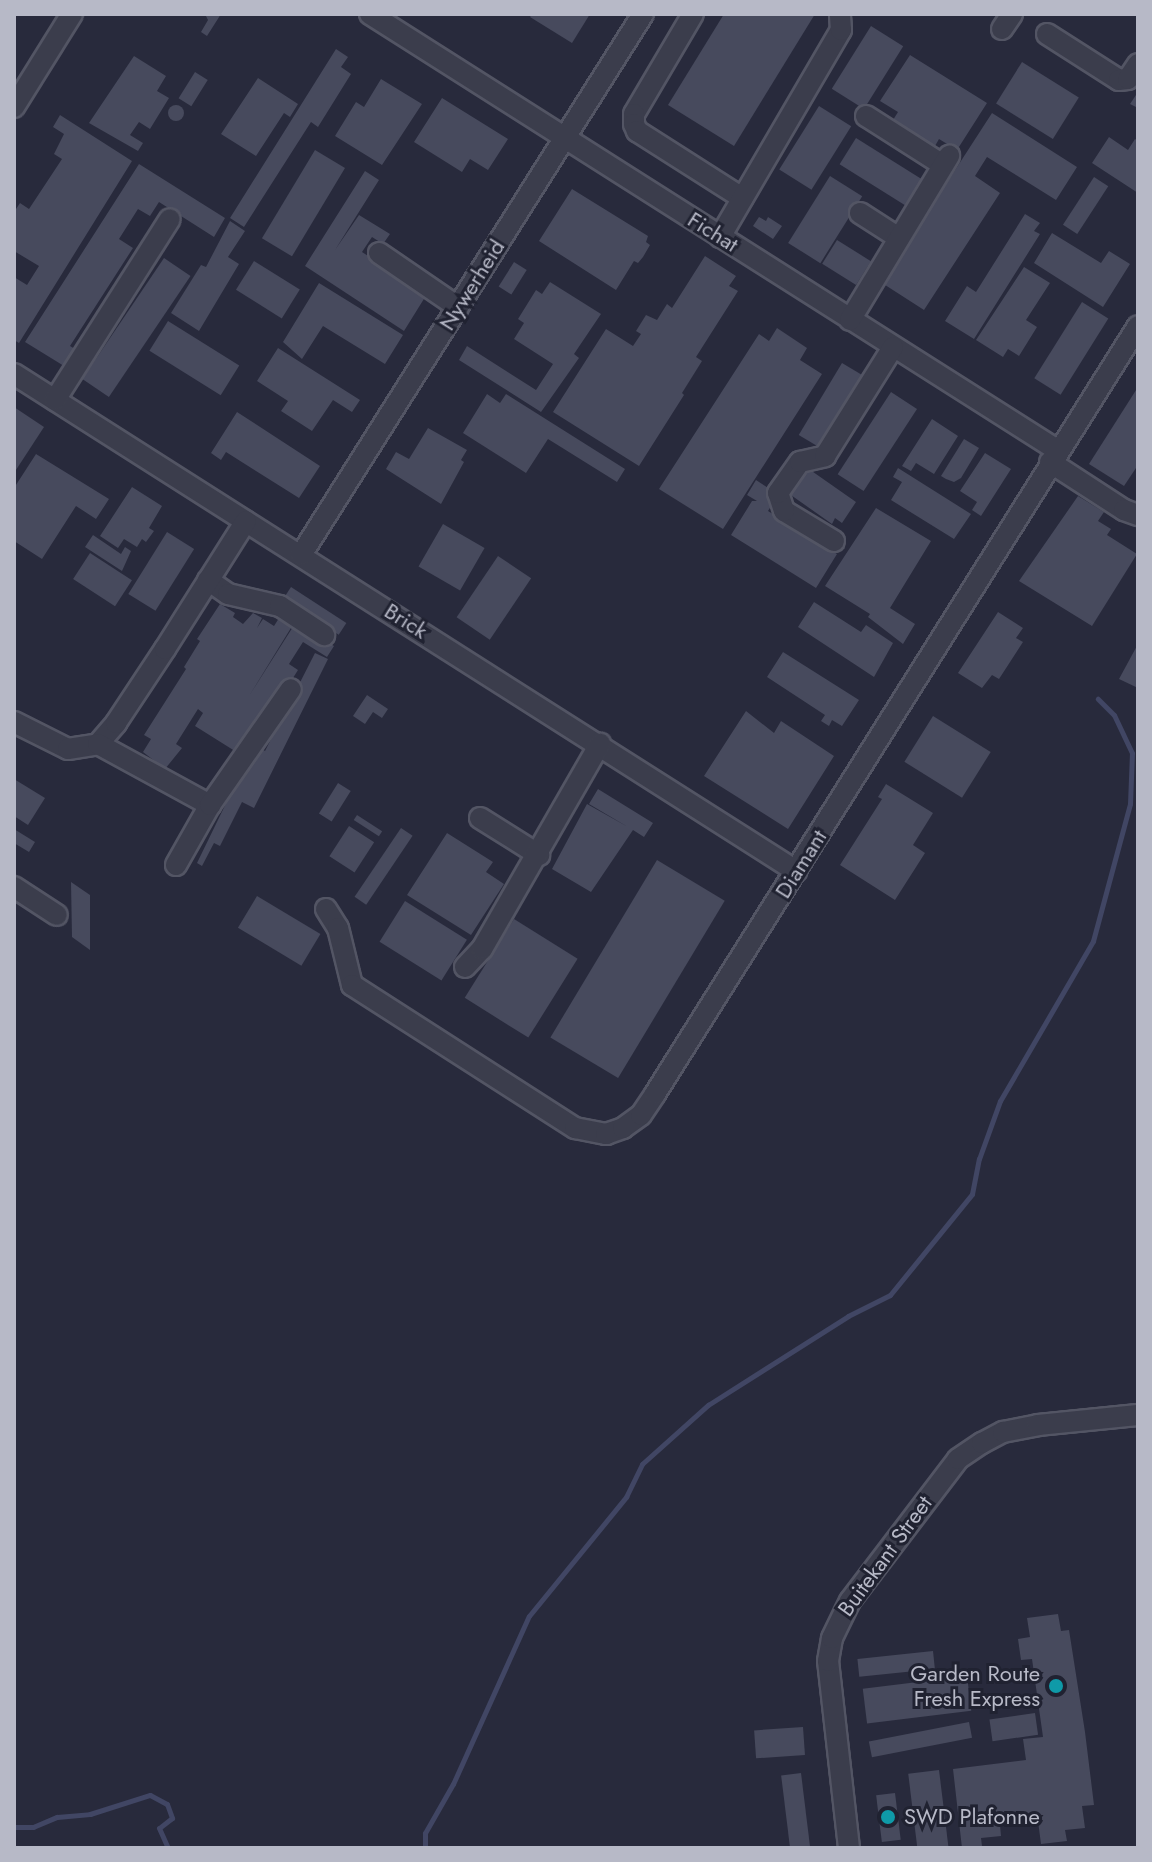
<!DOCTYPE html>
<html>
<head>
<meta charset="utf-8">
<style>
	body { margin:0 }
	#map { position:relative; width:1152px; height:1862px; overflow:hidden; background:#282a3c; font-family:Jost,sans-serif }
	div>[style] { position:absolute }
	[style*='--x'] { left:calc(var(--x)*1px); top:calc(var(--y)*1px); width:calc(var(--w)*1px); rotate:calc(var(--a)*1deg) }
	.stream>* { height:5px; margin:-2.5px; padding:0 2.5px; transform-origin:2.5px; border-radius:2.5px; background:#414664 }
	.building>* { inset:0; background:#474a5d; transform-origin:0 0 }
	.round { border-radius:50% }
	.roads { filter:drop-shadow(2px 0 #535564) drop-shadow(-2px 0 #535564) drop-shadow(0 2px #535564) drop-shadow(0 -2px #535564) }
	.minor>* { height:20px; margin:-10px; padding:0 10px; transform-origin:10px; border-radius:10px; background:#3b3d4c }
	.dots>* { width:22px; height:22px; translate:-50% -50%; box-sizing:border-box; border:4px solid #202231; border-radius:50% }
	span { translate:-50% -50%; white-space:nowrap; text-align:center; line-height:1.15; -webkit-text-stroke:6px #202231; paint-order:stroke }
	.street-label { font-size:22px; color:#b7b9c7 }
	.poi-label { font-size:22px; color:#b7b9c7 }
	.right { translate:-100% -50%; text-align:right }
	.left { translate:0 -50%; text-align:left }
	.frame { position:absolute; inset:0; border:16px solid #b7b9c7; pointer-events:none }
</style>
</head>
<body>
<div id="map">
	<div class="stream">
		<div style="--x:14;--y:1827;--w:19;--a:0"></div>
		<div style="--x:33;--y:1827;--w:26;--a:-23"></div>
		<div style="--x:57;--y:1817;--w:33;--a:-5"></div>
		<div style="--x:90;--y:1814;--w:63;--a:-17.6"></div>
		<div style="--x:150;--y:1795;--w:19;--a:28"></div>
		<div style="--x:167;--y:1804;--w:15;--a:70"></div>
		<div style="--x:172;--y:1818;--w:16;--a:142"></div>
		<div style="--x:159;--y:1828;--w:22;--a:66"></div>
		<div style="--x:425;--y:1848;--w:15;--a:-90"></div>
		<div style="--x:425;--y:1833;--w:56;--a:-60.3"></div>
		<div style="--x:453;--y:1784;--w:184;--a:-65.7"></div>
		<div style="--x:529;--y:1616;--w:154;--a:-50.8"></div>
		<div style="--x:626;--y:1497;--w:37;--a:-64"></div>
		<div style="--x:642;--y:1464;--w:89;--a:-41.8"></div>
		<div style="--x:708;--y:1405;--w:166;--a:-32.4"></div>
		<div style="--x:848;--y:1316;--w:47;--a:-26.6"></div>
		<div style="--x:890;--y:1295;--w:130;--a:-50.9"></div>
		<div style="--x:972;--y:1194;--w:36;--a:-79"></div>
		<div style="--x:979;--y:1159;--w:62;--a:-70.1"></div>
		<div style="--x:1000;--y:1101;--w:185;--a:-59.8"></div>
		<div style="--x:1093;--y:941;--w:142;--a:-74.9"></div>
		<div style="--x:1130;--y:804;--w:51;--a:-87.8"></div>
		<div style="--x:1132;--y:753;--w:42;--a:-115.3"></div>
		<div style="--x:1114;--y:715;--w:23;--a:-135"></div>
	</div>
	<div class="building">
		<div style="clip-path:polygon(205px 14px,221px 14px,207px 36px,201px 32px,208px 20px)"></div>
		<div style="clip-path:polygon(532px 14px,590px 14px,572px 43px,530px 17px)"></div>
		<div style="clip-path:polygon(724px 14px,815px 14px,734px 146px,668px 105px)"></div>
		<div style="left:871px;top:26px;width:38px;height:74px;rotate:32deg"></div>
		<div style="clip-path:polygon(336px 49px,348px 57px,341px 67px,351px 74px,318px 127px,311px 122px,244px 227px,230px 218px)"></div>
		<div style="clip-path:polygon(910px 55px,987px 103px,957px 150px,939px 139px,935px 146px,893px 120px,898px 112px,880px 101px)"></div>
		<div style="clip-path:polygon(134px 56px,166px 76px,157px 91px,169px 98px,150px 129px,139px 122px,130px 135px,143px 143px,138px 151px,89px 123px)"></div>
		<div style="left:1022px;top:62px;width:67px;height:49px;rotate:32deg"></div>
		<div style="left:195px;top:72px;width:15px;height:31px;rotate:32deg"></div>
		<div style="clip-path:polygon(258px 78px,298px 104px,290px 117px,284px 113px,256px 156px,221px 134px)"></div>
		<div style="clip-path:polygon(381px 79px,422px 104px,382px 165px,335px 136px,356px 102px,364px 107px)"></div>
		<div style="clip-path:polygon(1138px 92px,1138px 108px,1130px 104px)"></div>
		<div style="clip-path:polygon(442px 98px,508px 139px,488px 170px,470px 159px,462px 172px,414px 142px)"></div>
		<div class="round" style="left:168px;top:105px;width:16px;height:16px"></div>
		<div style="left:819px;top:106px;width:38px;height:75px;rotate:32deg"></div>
		<div style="clip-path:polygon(992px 113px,1077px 167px,1056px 200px,987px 157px,975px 176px,1000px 193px,924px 310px,882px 283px)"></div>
		<div style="clip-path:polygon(60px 115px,132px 161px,19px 343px,14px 340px,14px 277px,27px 285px,39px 266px,14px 251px,14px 212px,20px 203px,29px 209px,62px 159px,54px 154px,64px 134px,53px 127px)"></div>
		<div style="clip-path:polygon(1109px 137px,1128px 150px,1135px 139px,1138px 141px,1138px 193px,1092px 163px)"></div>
		<div style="left:856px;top:138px;width:89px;height:31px;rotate:32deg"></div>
		<div style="left:315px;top:150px;width:35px;height:103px;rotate:31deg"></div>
		<div style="clip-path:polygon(139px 164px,225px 218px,214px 237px,159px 202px,150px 216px,138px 209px,119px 239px,133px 248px,70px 346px,75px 349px,64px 366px,25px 342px)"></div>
		<div style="clip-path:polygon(365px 171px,379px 180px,335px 250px,359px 215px,390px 234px,383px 244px,372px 237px,362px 252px,427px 294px,404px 331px,305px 266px)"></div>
		<div style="left:830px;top:176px;width:38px;height:79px;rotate:32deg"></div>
		<div style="left:1094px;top:177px;width:17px;height:57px;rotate:33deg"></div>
		<div style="clip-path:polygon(572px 189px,648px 236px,646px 242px,650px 245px,643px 257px,638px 263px,634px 261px,616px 290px,539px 241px)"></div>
		<div style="clip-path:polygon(1025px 214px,1040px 223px,1034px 231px,1040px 234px,974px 339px,945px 321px,967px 286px,976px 292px)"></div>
		<div style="clip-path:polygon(759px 217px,766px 221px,768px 217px,782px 226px,773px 239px,753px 226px)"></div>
		<div style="clip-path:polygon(230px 221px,245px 231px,228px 257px,239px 264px,199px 331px,171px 313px,201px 265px,206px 267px)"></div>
		<div style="clip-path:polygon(1052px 233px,1101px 263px,1109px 251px,1130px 264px,1103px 307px,1034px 263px)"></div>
		<div style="left:837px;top:240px;width:40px;height:28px;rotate:32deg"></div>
		<div style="clip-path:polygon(705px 256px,736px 276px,729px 286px,738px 291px,696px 357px,702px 361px,682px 393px,684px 395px,639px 466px,553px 412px,606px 329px,633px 346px,641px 334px,636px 331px,646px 315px,657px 320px,667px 304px,672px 308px)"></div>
		<div style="left:164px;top:258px;width:32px;height:146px;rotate:34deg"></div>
		<div style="left:254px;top:261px;width:54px;height:34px;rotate:32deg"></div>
		<div style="left:514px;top:262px;width:15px;height:29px;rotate:32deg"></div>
		<div style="clip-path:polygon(1024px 267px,1050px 283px,1026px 320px,1037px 327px,1019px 356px,1008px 349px,1003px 357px,976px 340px)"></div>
		<div style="clip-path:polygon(550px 282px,601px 314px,574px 354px,579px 358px,541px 412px,459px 360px,467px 346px,536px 390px,553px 364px,514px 339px,524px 323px,518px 319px,536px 290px,542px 294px)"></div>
		<div style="clip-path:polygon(319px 283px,403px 335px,385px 364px,323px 326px,302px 359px,283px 342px)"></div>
		<div style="left:1082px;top:302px;width:31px;height:90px;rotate:32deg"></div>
		<div style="left:168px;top:321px;width:84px;height:35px;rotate:32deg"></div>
		<div style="clip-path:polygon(777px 328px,807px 348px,800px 360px,822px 374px,723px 529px,659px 489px,759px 334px,769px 341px)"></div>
		<div style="clip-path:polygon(278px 348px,360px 400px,352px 412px,333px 400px,312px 431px,281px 411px,288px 401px,257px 381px)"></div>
		<div style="left:842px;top:363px;width:23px;height:84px;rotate:31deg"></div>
		<div style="clip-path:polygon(1138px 387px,1138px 465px,1124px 486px,1089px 464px)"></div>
		<div style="left:891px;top:392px;width:31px;height:98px;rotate:33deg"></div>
		<div style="clip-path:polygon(487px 394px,500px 403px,506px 394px,625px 469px,617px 482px,548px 439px,526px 473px,463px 433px)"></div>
		<div style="clip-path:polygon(14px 407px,44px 427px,14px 473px)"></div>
		<div style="clip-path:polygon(237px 412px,320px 466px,299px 498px,226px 452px,221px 460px,211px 453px)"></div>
		<div style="clip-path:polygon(932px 419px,958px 436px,934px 474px,916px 463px,911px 471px,902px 466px)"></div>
		<div style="clip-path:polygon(428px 428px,467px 450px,461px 460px,464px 462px,441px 504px,386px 469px,396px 452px,409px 459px)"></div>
		<div style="clip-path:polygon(964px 439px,979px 448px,961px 478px,954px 482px,946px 479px,941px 476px)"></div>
		<div style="clip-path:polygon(985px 453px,1011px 469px,981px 516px,972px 510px,977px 502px,960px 491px)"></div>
		<div style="clip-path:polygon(36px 454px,109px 499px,96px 519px,76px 506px,42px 559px,14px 541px,14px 488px)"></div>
		<div style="clip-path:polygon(806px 467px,856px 502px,842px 523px,835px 518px,832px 524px,788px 493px)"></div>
		<div style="clip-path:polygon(898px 468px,971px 514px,954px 539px,891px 500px,902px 482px,893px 477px)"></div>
		<div style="clip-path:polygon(756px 480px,773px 491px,775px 500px,768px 511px,837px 554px,816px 588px,731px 535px,752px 501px,757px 501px,747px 495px)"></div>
		<div style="clip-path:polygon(132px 487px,162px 506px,149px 528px,154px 531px,146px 542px,142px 539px,137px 547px,124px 539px,118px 548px,100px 536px)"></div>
		<div style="clip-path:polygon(1078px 496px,1104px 512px,1098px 521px,1111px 529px,1107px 535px,1137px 554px,1092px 626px,1019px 581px)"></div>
		<div style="clip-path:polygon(876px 508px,931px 541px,890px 608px,915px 624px,903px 644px,868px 617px,870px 614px,825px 586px)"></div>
		<div style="left:443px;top:524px;width:48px;height:49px;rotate:30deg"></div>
		<div style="left:167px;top:532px;width:32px;height:73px;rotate:32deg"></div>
		<div style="clip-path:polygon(93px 535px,121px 554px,125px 547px,131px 551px,122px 571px,85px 547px)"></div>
		<div style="left:90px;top:553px;width:50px;height:31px;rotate:33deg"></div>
		<div style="left:498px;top:556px;width:40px;height:74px;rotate:34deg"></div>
		<div style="left:291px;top:587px;width:66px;height:14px;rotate:33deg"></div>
		<div style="clip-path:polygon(814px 602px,861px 632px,866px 625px,893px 643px,874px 677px,798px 627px)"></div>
		<div style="clip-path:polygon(220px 604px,235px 613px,233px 617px,243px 624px,253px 613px,262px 618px,257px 628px,263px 619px,274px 626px,281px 615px,294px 623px,249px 696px,296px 622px,334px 646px,327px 657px,303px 642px,289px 664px,298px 670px,258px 734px,238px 753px,195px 726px,203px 713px,198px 709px,176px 744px,182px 748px,165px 769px,143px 752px,151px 739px,144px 735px,186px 669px,184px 667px,200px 641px,197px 639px)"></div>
		<div style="clip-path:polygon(998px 612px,1023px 628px,1016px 638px,1023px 642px,999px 679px,992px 675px,982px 688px,958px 673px)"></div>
		<div style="clip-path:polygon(1138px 644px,1138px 688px,1119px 679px)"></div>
		<div style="clip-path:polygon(783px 652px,859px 700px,842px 726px,832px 720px,829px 726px,821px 721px,825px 715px,767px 677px)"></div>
		<div style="clip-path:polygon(315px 653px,328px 659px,254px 808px,242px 802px,220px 846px,214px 843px,202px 866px,197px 863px,252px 750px,258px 747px,265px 751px)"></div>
		<div style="clip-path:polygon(367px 695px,388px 709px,382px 718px,373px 712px,365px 724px,353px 716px)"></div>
		<div style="clip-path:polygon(746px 711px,774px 733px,781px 721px,834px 756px,788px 829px,704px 776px)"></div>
		<div style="left:933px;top:716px;width:68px;height:54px;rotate:32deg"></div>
		<div style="clip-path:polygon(14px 779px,45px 798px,28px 825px,14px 816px)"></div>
		<div style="left:338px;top:783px;width:15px;height:36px;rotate:32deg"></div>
		<div style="clip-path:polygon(886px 784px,933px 813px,913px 845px,925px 853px,895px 900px,840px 865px,882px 799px,878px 797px)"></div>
		<div style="clip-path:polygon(598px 789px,653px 823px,644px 837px,633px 830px,591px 892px,552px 869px,587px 804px,628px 827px,589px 804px)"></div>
		<div style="left:357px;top:815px;width:30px;height:6px;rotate:33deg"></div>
		<div style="left:349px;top:826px;width:30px;height:36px;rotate:33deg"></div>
		<div style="left:401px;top:828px;width:14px;height:83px;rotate:34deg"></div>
		<div style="clip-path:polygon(14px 829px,35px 842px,29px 852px,14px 843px)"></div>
		<div style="clip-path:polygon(447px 833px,493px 862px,486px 872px,504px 884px,471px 935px,407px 895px)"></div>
		<div style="left:657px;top:860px;width:79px;height:207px;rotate:31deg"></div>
		<div style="clip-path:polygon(71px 882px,90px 895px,90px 950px,72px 937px)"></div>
		<div style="left:257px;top:896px;width:74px;height:37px;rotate:31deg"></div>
		<div style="left:405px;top:901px;width:73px;height:48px;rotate:32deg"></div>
		<div style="left:514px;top:919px;width:75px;height:93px;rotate:32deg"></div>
		<div style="clip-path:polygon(1058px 1614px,1061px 1631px,1069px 1630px,1085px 1732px,1094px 1805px,1082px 1806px,1085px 1828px,1065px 1830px,1067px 1841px,1041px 1844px,1038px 1821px,1000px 1825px,1001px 1836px,981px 1838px,982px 1846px,962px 1848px,953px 1769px,1026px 1760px,1023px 1739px,1043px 1737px,1032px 1659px,1021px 1660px,1018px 1639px,1030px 1637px,1027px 1618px)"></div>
		<div style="left:933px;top:1651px;width:18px;height:76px;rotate:84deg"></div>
		<div style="left:967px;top:1676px;width:35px;height:105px;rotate:83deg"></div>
		<div style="left:1035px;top:1713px;width:22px;height:46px;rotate:82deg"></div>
		<div style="left:969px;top:1722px;width:16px;height:102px;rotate:79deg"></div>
		<div style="left:803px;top:1727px;width:28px;height:49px;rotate:86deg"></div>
		<div style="left:939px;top:1770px;width:79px;height:31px;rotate:83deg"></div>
		<div style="left:801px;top:1773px;width:76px;height:20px;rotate:83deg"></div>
		<div style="left:895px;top:1793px;width:47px;height:19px;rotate:83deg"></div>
	</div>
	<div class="roads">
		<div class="minor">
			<div style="--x:370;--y:14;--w:814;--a:32.4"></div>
			<div style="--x:693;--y:14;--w:116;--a:120.5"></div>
			<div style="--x:634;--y:114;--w:10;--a:90"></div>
			<div style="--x:634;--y:124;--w:8;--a:67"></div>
			<div style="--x:637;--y:131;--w:125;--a:32.5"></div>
			<div style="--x:1002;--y:29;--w:18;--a:-56"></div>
			<div style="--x:1047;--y:34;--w:85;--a:32.6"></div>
			<div style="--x:1119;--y:80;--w:9;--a:-6"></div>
			<div style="--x:1128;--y:79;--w:18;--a:-56"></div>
			<div style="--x:14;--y:107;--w:110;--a:-58.1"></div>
			<div style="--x:866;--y:116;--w:91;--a:32.5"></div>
			<div style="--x:860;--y:213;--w:46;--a:32.7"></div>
			<div style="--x:720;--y:237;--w:240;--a:-59.7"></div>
			<div style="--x:841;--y:30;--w:16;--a:-94"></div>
			<div style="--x:379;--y:253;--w:96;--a:34.4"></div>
			<div style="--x:850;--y:320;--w:192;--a:-58.9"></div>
			<div style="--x:14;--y:374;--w:927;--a:32.44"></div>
			<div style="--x:55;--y:400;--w:214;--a:-57.6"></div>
			<div style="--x:1050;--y:462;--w:88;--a:33"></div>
			<div style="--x:1124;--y:510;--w:15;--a:20"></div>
			<div style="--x:834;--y:541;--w:58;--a:-149"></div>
			<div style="--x:784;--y:511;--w:19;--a:-108"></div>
			<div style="--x:778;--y:493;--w:38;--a:-55"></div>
			<div style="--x:800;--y:462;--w:26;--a:-13"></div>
			<div style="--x:825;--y:456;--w:128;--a:-58"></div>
			<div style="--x:301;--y:555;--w:640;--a:-57.7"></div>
			<div style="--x:208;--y:580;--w:24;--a:35"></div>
			<div style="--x:228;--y:594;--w:53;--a:13"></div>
			<div style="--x:280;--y:606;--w:53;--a:33.4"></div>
			<div style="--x:14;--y:722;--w:60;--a:26.6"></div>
			<div style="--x:68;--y:749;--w:30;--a:-9"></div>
			<div style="--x:98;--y:744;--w:28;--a:-49"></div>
			<div style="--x:116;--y:723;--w:89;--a:-56.5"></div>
			<div style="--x:165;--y:649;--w:151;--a:-57.7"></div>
			<div style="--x:98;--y:744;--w:128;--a:28.6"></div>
			<div style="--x:480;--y:818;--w:70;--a:32.1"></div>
			<div style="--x:176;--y:865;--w:69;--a:-60.5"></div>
			<div style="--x:210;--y:805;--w:141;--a:-55.1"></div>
			<div style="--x:14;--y:887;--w:51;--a:33.1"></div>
			<div style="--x:326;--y:909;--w:22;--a:58"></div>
			<div style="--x:338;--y:928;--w:59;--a:76.2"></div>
			<div style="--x:352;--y:985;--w:265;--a:32.7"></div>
			<div style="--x:575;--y:1128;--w:32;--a:11"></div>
			<div style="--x:606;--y:1134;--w:18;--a:-19"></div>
			<div style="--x:623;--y:1128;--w:22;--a:-36"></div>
			<div style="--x:641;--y:1115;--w:25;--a:-56"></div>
			<div style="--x:655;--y:1094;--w:907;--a:-57.83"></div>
			<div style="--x:465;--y:967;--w:25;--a:-47"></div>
			<div style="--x:482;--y:949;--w:237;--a:-60.1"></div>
			<div style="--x:849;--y:1848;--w:188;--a:-96.4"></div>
			<div style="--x:828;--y:1661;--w:23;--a:-80"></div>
			<div style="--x:832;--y:1638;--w:41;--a:-64.1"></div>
			<div style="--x:850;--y:1601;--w:178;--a:-52.7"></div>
			<div style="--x:958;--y:1459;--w:29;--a:-34"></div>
			<div style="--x:982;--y:1443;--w:24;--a:-28"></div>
			<div style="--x:1003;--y:1432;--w:36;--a:-11"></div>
			<div style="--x:1038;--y:1425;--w:100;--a:-5.7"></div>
		</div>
	</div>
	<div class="dots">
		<div style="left:1056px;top:1686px;background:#0f9aa8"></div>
		<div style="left:888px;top:1817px;background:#0f9aa8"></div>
	</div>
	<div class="street-label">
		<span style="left:713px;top:232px;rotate:32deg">Fichat</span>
		<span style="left:472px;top:285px;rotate:-58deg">Nywerheid</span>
		<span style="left:406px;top:621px;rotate:32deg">Brick</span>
		<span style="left:801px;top:864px;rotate:-58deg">Diamant</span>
		<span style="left:885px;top:1556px;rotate:-54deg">Buitekant Street</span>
	</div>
	<div class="poi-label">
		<span class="right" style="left:1040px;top:1686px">Garden Route<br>Fresh Express</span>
		<span class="left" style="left:904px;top:1817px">SWD Plafonne</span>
	</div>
	<div class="frame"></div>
</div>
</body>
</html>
